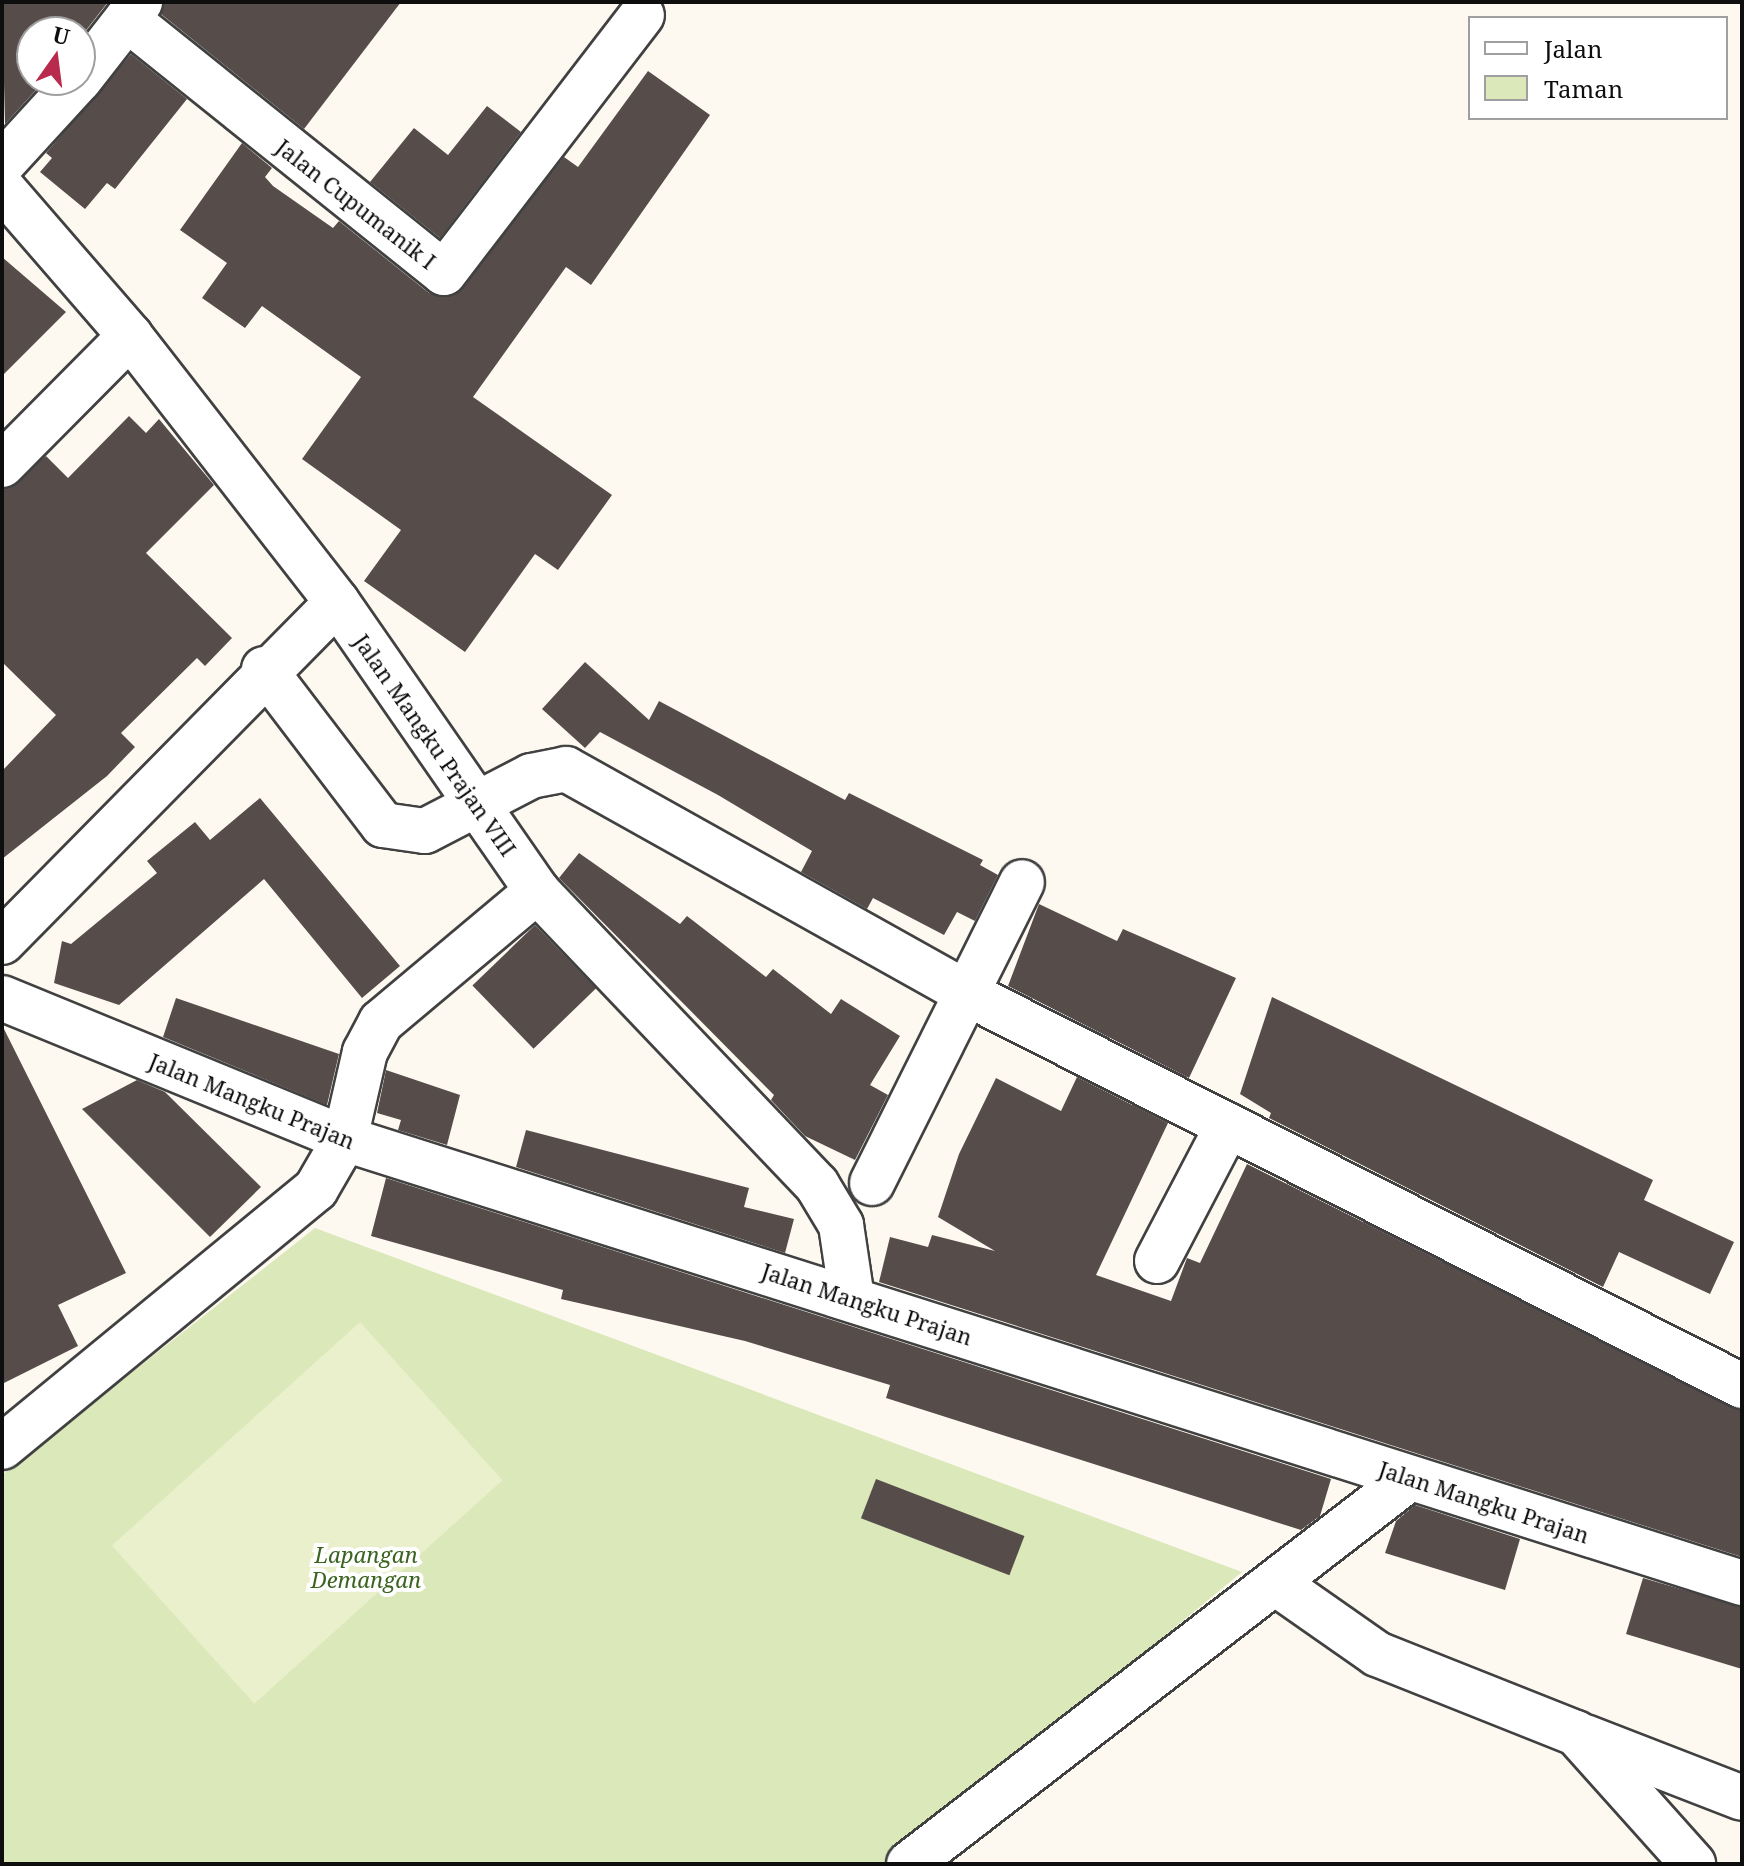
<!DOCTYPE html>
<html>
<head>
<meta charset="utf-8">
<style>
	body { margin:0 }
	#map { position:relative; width:1744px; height:1866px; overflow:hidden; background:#fef9f0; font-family:"Noto Serif",serif }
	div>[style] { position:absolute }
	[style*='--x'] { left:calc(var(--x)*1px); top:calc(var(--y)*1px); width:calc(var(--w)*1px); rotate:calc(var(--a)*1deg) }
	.green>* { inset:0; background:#dae8ba }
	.pitch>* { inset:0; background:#eaefcc; transform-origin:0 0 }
	.building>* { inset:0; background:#564d4b; transform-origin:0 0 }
	.roads { filter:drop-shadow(2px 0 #414141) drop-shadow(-2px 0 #414141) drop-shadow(0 2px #414141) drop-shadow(0 -2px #414141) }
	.minor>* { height:44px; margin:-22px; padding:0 22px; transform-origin:22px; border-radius:22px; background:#fff }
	span { translate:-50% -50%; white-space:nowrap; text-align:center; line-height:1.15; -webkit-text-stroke:8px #fff; paint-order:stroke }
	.street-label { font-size:22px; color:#0e0e0e }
	.park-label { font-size:22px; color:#3b6420; font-style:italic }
	.frame { position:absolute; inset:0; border:4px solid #0e0e0e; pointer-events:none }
	.legend { position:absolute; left:1468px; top:16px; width:260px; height:104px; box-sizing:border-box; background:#fff; border:2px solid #9f9f9f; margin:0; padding:10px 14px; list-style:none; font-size:24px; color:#0e0e0e }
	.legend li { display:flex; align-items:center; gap:16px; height:40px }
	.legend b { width:40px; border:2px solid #9f9f9f }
	.north { position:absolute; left:16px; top:16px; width:80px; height:80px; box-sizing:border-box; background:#fff; border:2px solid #9f9f9f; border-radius:50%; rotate:14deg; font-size:22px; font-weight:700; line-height:32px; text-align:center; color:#0e0e0e }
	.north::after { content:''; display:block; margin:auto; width:28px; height:36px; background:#b92b4c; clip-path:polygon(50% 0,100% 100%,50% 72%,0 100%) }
</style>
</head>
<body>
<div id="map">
	<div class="green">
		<div style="clip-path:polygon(315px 1228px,1242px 1572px,888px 1864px,2px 1864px,2px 1475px)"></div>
	</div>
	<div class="pitch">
		<div style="left:360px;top:1322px;width:213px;height:334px;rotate:48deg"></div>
	</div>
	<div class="building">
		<div style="clip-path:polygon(2px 2px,108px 2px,80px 38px,80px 32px,32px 32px,32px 80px,45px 80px,5px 124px)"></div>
		<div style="clip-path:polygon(164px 2px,401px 2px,304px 129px,161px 14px)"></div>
		<div style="clip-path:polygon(131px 54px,187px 99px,115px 189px,107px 183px,85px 209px,40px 172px,52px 158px,46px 153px)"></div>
		<div style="clip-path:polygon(648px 71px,710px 115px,591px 285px,566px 267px,473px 397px,612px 495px,558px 570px,535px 554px,465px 652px,364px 581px,401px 530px,302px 459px,361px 377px,262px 306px,245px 328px,202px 298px,227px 263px,180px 230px,242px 143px,272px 168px,265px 177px,273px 186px,333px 228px,339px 221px,429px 293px,453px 296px,564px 157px,578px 167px)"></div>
		<div style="clip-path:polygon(487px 106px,521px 132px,440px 238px,370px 182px,414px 128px,448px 155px)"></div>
		<div style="clip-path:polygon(2px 257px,66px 312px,2px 376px)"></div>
		<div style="clip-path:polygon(129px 416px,146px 433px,159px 419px,214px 485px,146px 553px,232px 638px,205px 666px,197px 658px,121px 733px,135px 747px,107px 776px,2px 859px,2px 771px,56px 715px,2px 662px,2px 489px,46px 456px,68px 478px)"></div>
		<div style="clip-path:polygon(585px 662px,649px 720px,659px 701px,845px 800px,849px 793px,983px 860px,980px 865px,998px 875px,975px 921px,957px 912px,944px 935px,873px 898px,867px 909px,801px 872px,812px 851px,718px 795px,600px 732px,585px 748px,542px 709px)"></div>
		<div style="clip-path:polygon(260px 798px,400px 966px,362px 998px,264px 879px,119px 1005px,54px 983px,62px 941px,71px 944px,157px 873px,147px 861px,195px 822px,210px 840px)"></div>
		<div style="clip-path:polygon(579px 853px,680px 924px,687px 916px,766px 977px,773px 969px,831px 1014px,841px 999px,900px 1036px,870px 1085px,888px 1095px,855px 1160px,805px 1136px,771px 1100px,774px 1095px,559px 878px)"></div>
		<div style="clip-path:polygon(1039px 904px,1117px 941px,1123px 929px,1236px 978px,1189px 1078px,1008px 986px)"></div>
		<div style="left:535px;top:925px;width:88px;height:87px;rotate:46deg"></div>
		<div style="clip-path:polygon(1272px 997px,1653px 1180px,1644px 1200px,1734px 1242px,1710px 1294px,1619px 1252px,1603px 1287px,1269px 1118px,1271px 1113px,1240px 1094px)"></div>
		<div style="clip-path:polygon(176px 998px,339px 1054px,327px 1105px,163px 1037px)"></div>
		<div style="clip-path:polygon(2px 1025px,126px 1273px,58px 1305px,78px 1346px,2px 1384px)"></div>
		<div style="clip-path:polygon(386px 1070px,460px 1095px,447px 1145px,398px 1130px,401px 1120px,377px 1113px)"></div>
		<div style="clip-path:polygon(1077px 1077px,1168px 1123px,1096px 1275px,1171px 1301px,1187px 1258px,1200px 1263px,1247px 1164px,1742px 1411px,1742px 1557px,879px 1282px,890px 1237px,928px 1247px,932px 1235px,995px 1251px,938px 1217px,959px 1154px,996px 1078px,1061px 1111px)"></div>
		<div style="clip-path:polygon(137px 1080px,165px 1092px,261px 1187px,210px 1237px,82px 1109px)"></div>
		<div style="clip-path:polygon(526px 1130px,749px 1188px,744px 1207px,794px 1219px,785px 1253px,516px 1167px)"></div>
		<div style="clip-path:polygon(386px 1178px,1331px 1479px,1320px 1516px,1301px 1530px,886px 1398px,890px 1385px,745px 1341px,561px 1299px,563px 1290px,371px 1236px)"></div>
		<div style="left:876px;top:1479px;width:159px;height:42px;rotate:21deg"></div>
		<div style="clip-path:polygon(1415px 1505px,1520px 1539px,1505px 1590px,1385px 1553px,1396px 1521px)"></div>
		<div style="clip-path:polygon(1643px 1578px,1742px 1607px,1742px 1669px,1626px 1634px)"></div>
	</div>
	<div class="roads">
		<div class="minor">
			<div style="--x:127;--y:19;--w:406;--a:38.7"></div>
			<div style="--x:444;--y:273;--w:325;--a:-52.5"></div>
			<div style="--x:80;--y:79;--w:98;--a:-52.1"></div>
			<div style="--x:2;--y:164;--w:114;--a:-47.5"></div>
			<div style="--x:2;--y:188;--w:196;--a:49.1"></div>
			<div style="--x:130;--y:336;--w:337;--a:52.1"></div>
			<div style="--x:337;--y:602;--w:351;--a:55.3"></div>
			<div style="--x:537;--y:891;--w:406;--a:46.4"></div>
			<div style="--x:817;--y:1185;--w:47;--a:59"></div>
			<div style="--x:841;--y:1225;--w:75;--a:81.5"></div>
			<div style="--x:2;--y:465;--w:182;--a:-45.2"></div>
			<div style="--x:264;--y:669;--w:196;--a:52.7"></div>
			<div style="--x:383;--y:825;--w:42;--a:8.1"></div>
			<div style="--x:425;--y:831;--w:119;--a:-27.4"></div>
			<div style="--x:531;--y:776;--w:36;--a:-11"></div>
			<div style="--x:566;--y:769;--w:458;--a:29.2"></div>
			<div style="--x:966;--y:993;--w:870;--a:26.86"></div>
			<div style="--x:2;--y:942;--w:477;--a:-45.4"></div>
			<div style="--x:2;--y:998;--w:371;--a:22.3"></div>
			<div style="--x:345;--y:1139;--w:1466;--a:17.63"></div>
			<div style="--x:872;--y:1183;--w:336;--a:-63.5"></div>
			<div style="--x:1157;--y:1261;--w:153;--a:-62.4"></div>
			<div style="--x:2;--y:1447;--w:406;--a:-39.4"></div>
			<div style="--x:316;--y:1189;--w:58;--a:-59.9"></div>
			<div style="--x:345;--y:1139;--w:89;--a:-77.1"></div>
			<div style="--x:365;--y:1052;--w:34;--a:-62"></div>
			<div style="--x:381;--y:1022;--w:204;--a:-40"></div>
			<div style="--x:1277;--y:1584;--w:122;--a:35"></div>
			<div style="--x:1377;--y:1654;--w:214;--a:21.7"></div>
			<div style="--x:1576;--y:1733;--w:176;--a:48.2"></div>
			<div style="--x:1585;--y:1737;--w:168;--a:21.2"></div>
			<div style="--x:909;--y:1864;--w:632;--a:-37.61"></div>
		</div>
	</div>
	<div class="street-label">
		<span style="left:356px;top:204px;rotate:38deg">Jalan Cupumanik I</span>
		<span style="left:435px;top:745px;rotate:55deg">Jalan Mangku Prajan VIII</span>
		<span style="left:252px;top:1101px;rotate:22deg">Jalan Mangku Prajan</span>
		<span style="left:867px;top:1304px;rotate:18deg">Jalan Mangku Prajan</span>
		<span style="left:1484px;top:1502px;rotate:18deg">Jalan Mangku Prajan</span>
	</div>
	<div class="park-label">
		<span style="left:366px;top:1567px">Lapangan<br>Demangan</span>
	</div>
	<div class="frame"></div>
	<ul class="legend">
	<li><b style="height:10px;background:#fff"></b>Jalan</li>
	<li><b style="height:22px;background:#dae8ba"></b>Taman</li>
	</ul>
	<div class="north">U</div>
</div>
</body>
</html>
